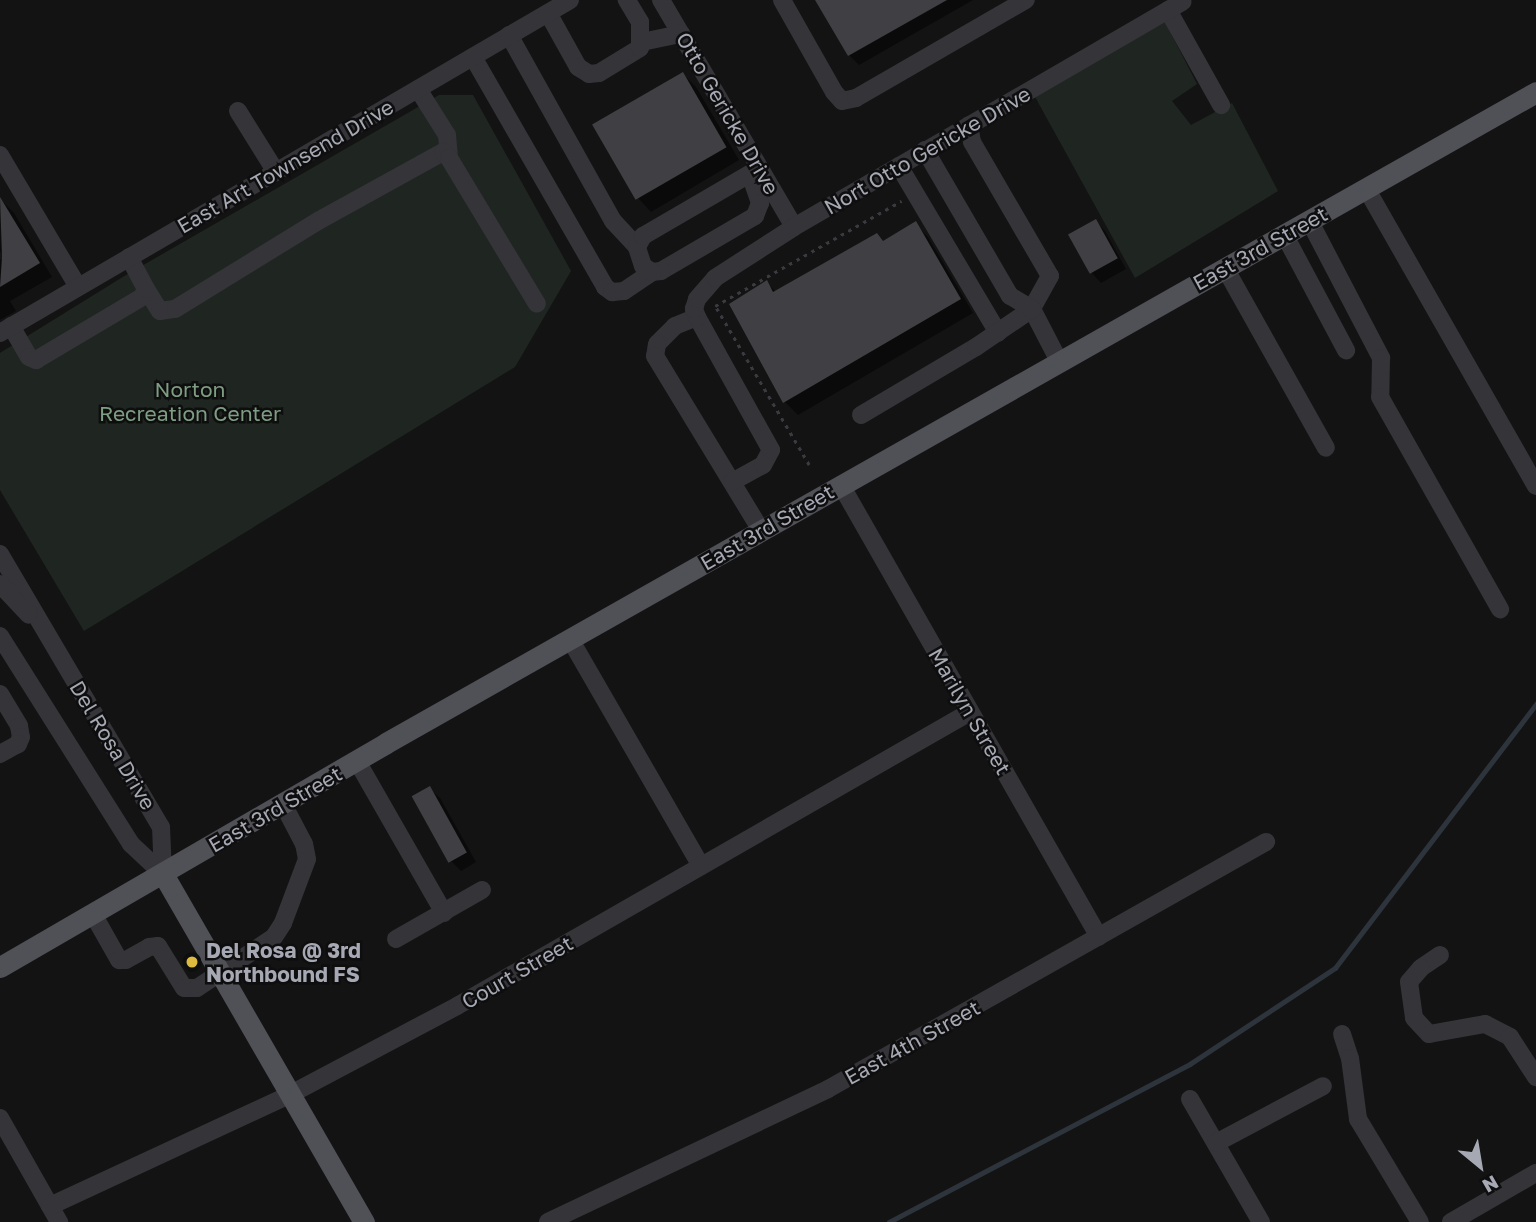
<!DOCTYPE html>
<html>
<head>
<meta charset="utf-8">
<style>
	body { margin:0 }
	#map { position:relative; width:1536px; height:1222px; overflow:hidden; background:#131314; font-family:"Golos Text",sans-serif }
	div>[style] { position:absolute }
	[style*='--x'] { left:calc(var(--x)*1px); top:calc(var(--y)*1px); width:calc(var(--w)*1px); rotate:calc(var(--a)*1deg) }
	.green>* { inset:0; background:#1f2621 }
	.shadow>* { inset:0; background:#0007 }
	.stream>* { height:4.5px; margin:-2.25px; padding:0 2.25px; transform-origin:2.25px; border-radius:2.25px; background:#2d343c }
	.building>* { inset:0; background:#404044; transform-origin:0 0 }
	.path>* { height:2.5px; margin-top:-1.25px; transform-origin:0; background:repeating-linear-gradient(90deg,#3a3b40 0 3.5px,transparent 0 8.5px) }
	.minor>* { height:18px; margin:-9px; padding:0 9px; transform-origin:9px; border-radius:9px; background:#343439 }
	.major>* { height:21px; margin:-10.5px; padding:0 10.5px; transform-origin:10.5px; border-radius:10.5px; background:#505157 }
	.dots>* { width:19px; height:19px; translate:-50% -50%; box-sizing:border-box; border:4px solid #0e0e0f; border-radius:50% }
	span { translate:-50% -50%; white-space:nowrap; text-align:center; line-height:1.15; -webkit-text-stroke:5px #0e0e0f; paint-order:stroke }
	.street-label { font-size:21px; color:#a6a8b3 }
	.park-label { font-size:21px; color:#7e9d83 }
	.poi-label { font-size:21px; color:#a6a8b3; font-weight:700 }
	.left { translate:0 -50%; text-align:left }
	.north { position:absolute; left:1445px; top:1131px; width:70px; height:70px; -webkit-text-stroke:5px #0e0e0f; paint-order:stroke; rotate:150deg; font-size:19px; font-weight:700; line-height:28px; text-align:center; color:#a6a8b3 }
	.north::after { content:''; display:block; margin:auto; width:24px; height:32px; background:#a6a8b3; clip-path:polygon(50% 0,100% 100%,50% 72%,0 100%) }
</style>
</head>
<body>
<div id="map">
	<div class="green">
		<div style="clip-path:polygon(1165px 22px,1197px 84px,1172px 101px,1191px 125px,1232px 103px,1278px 191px,1135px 278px,1034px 95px)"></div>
		<div style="clip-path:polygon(439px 95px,473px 95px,571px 271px,515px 367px,84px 631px,0 490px,0 353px,126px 275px)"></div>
	</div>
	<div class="shadow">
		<div style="clip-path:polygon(818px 0,973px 0,859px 65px,849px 55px)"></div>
		<div style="clip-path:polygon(683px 74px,696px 87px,739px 160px,651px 212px,638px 198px)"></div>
		<div style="clip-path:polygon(1px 200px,14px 213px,52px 277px,10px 301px,16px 311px,0 320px,0 260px,4px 258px,0 251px)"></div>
		<div style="clip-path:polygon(1095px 221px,1105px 231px,1126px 269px,1101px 283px,1092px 273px,1070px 235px)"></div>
		<div style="clip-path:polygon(915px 224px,928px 237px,973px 313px,798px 415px,785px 402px,767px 283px,776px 292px,884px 243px)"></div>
		<div style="clip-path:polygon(430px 789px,440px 798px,476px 862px,461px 871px,451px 861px)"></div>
	</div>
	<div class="stream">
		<div style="--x:889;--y:1222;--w:340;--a:-27.7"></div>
		<div style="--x:1190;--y:1064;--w:174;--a:-33.5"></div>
		<div style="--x:1335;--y:968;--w:332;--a:-52.7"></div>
	</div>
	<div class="building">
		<div style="clip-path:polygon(815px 0,947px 0,848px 56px)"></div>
		<div style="left:683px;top:72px;width:87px;height:105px;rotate:60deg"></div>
		<div style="clip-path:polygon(0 197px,40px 263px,0 287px,2px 257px)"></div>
		<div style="left:1096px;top:219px;width:45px;height:32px;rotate:61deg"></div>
		<div style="clip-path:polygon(916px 221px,961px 299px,783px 403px,729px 304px,767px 280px,773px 292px,877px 233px,883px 241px)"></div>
		<div style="left:430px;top:786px;width:76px;height:21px;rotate:61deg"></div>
	</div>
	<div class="path">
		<div style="--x:809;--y:465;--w:185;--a:-120.6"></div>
		<div style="--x:715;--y:306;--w:214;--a:-29.4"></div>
	</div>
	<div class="minor">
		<div style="--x:661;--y:0;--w:263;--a:59.6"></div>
		<div style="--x:782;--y:0;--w:106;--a:60.5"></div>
		<div style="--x:834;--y:92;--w:12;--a:48"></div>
		<div style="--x:842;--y:101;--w:14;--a:-12"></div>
		<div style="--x:856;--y:98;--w:196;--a:-30"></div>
		<div style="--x:1168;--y:10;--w:109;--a:60.8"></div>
		<div style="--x:548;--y:13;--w:62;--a:60.9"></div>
		<div style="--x:578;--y:67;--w:13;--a:32"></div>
		<div style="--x:589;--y:74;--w:10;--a:-6"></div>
		<div style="--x:599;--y:73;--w:48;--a:-31.4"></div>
		<div style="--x:640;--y:48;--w:26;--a:-90"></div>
		<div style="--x:640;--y:22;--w:26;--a:-121"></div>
		<div style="--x:509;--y:35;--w:213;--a:60.8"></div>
		<div style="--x:613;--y:221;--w:35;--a:47"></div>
		<div style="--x:642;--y:42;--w:40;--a:-12"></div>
		<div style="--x:473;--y:57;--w:265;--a:60.1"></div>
		<div style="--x:605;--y:287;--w:9;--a:36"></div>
		<div style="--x:612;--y:292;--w:12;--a:-5"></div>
		<div style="--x:624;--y:291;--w:34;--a:-34"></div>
		<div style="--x:418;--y:89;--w:54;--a:57.8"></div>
		<div style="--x:447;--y:135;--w:23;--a:85"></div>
		<div style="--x:238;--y:111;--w:72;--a:58.1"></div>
		<div style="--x:969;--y:125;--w:17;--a:80"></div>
		<div style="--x:972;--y:142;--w:155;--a:59.8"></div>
		<div style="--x:1050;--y:276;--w:38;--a:119"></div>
		<div style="--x:1032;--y:309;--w:59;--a:62.6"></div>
		<div style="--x:0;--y:155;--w:153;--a:59.4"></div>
		<div style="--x:899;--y:166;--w:194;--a:59.3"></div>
		<div style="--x:750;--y:174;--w:31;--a:71"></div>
		<div style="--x:760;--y:203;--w:14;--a:111"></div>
		<div style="--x:755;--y:216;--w:109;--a:149.7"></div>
		<div style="--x:661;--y:271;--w:9;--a:174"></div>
		<div style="--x:652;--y:272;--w:11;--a:-146"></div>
		<div style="--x:643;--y:266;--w:20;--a:-108"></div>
		<div style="--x:637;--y:247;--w:13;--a:-61"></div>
		<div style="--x:643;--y:236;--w:135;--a:-30.2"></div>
		<div style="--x:1366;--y:188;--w:343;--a:60.3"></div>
		<div style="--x:1309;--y:220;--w:156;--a:62.4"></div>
		<div style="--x:1381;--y:358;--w:39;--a:91"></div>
		<div style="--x:1380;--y:397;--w:244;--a:60.5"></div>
		<div style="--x:1284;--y:234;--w:132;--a:61.9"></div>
		<div style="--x:1225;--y:268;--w:206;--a:60.7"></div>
		<div style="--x:146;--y:289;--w:26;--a:58"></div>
		<div style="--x:160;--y:311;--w:15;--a:-8"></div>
		<div style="--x:175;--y:309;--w:168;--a:-31.6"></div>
		<div style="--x:318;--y:221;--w:143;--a:-28.9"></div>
		<div style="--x:443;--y:152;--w:8;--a:45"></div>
		<div style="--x:449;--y:158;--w:170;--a:58.9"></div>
		<div style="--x:697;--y:317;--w:24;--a:158"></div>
		<div style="--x:675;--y:326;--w:25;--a:135"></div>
		<div style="--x:657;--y:344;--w:12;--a:99"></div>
		<div style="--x:655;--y:356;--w:204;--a:58.7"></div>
		<div style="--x:11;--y:326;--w:36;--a:60"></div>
		<div style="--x:29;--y:357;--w:8;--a:23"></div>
		<div style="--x:36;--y:360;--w:123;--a:-30.7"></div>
		<div style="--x:142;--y:297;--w:9;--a:-63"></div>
		<div style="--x:146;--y:289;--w:36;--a:-118"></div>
		<div style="--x:0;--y:333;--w:660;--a:-30.29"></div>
		<div style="--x:861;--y:415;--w:134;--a:-30.6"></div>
		<div style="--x:976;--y:347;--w:68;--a:-34.2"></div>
		<div style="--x:1032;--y:309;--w:26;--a:-149"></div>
		<div style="--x:1010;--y:296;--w:169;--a:-120.2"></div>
		<div style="--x:732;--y:482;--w:35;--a:-29"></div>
		<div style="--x:763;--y:465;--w:17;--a:-62"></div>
		<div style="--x:771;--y:450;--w:152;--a:-119.1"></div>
		<div style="--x:697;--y:317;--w:9;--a:-111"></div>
		<div style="--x:694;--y:309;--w:10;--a:-73"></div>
		<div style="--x:697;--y:299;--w:28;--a:-49"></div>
		<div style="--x:715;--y:278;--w:94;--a:-32.8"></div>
		<div style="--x:794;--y:227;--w:449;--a:-30.1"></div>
		<div style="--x:841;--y:485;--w:520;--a:60.28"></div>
		<div style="--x:0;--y:554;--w:317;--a:59.5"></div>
		<div style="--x:161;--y:827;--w:47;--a:87.6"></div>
		<div style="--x:0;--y:584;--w:42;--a:46.9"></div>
		<div style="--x:0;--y:636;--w:246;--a:57.8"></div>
		<div style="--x:131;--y:844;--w:44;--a:43.2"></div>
		<div style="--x:570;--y:639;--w:262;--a:60"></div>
		<div style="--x:0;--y:694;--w:37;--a:59"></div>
		<div style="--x:19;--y:726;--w:11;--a:80"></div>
		<div style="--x:21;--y:737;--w:8;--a:113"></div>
		<div style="--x:18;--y:744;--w:21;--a:151"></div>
		<div style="--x:357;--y:761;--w:175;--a:60.2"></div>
		<div style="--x:93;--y:914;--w:53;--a:60.5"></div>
		<div style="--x:119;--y:960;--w:7;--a:0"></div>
		<div style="--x:126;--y:960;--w:26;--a:-29"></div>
		<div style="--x:149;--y:947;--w:9;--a:-6"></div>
		<div style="--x:158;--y:946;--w:49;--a:58.2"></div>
		<div style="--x:184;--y:988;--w:13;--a:0"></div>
		<div style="--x:197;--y:988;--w:92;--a:-33.5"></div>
		<div style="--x:274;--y:937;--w:17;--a:-57"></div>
		<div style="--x:283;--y:923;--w:68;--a:-69.4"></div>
		<div style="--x:307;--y:859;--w:15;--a:-101"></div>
		<div style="--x:304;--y:844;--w:45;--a:-117.7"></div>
		<div style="--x:396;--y:939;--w:99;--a:-29.7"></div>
		<div style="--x:1440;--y:955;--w:23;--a:146"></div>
		<div style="--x:1421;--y:968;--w:18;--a:131"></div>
		<div style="--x:1409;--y:982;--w:36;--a:82"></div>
		<div style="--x:1414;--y:1018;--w:22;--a:47"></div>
		<div style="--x:1429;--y:1034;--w:57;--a:-10.1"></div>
		<div style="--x:1485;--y:1024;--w:28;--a:27"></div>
		<div style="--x:1510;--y:1037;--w:48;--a:57"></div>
		<div style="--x:1342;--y:1034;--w:25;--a:72"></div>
		<div style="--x:1350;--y:1058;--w:62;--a:82.5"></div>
		<div style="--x:1358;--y:1119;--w:120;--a:59"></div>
		<div style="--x:1190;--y:1099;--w:142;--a:60"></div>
		<div style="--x:0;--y:1118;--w:120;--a:60.4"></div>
		<div style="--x:1216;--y:1143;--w:121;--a:-28"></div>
		<div style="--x:50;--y:1206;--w:264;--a:-24.9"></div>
		<div style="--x:289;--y:1095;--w:190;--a:-27.9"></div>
		<div style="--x:457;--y:1006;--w:591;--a:-29.82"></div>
		<div style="--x:548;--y:1222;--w:310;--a:-25.4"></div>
		<div style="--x:828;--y:1089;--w:503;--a:-29.42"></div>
		<div style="--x:1451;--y:1222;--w:98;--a:-30"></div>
	</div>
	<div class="major">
		<div style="--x:163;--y:874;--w:402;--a:60"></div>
		<div style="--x:0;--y:967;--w:446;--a:-30.1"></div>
		<div style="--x:386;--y:743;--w:1321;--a:-29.51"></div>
	</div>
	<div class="dots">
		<div style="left:192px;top:962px;background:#dfba40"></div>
	</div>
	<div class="street-label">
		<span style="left:728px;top:113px;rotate:60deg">Otto Gericke Drive</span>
		<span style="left:927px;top:150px;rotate:-30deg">Nort Otto Gericke Drive</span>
		<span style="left:285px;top:166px;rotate:-30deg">East Art Townsend Drive</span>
		<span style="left:1260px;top:248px;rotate:-29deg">East 3rd Street</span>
		<span style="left:767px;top:527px;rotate:-30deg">East 3rd Street</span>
		<span style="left:970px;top:711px;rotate:60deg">Marilyn Street</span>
		<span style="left:113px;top:745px;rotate:59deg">Del Rosa Drive</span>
		<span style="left:275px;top:809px;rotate:-30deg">East 3rd Street</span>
		<span style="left:517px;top:972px;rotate:-30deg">Court Street</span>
		<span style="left:912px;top:1042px;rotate:-29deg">East 4th Street</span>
	</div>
	<div class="park-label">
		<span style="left:190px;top:401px">Norton<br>Recreation Center</span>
	</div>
	<div class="poi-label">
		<span class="left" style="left:206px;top:962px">Del Rosa @ 3rd<br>Northbound FS</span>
	</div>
	<div class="north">N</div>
</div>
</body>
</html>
